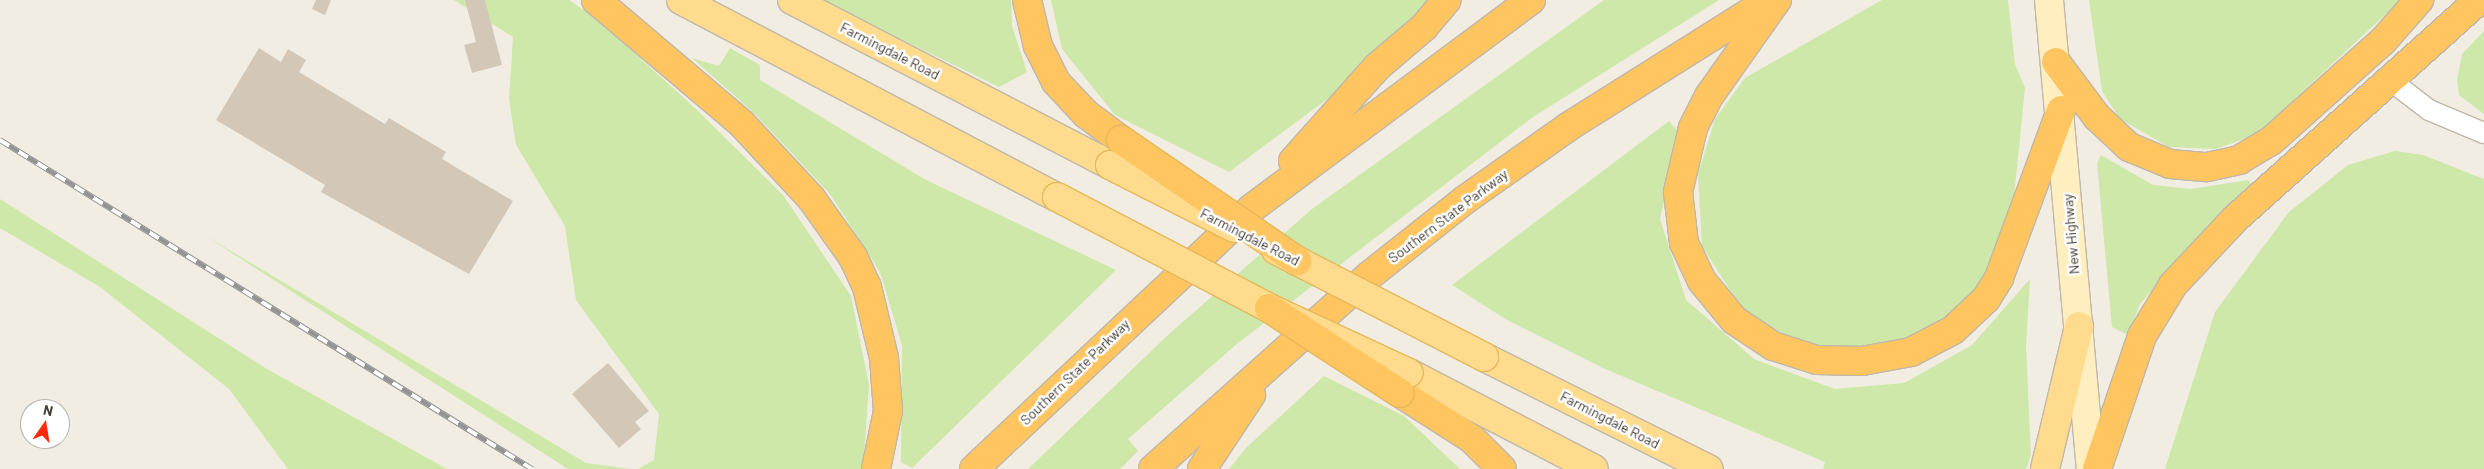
<!DOCTYPE html>
<html>
<head>
<meta charset="utf-8">
<style>
	body { margin:0 }
	#map { position:relative; width:2484px; height:469px; overflow:hidden; background:#f2ede2; font-family:Barlow,sans-serif }
	div>[style] { position:absolute }
	[style*='--x'] { left:calc(var(--x)*1px); top:calc(var(--y)*1px); width:calc(var(--w)*1px); rotate:calc(var(--a)*1deg) }
	.green>* { inset:0; background:#cee8a9 }
	.building>* { inset:0; background:#d3c8b8 }
	.roads { filter:drop-shadow(1px 0 #c0b7a8) drop-shadow(-1px 0 #c0b7a8) drop-shadow(0 1px #c0b7a8) drop-shadow(0 -1px #c0b7a8) }
	.lane>* { height:20px; margin:-10px; padding:0 10px; transform-origin:10px; border-radius:10px; background:#fff }
	.secondary>* { height:28px; margin:-14px; padding:0 14px; transform-origin:14px; border-radius:14px; background:#ffeebf }
	.primary>* { height:28px; margin:-14px; padding:0 14px; transform-origin:14px; border-radius:14px; background:#ffdb8e }
	.highway>* { height:28px; margin:-14px; padding:0 14px; transform-origin:14px; border-radius:14px; background:#ffc560 }
	.rail>* { height:5.5px; margin-top:-2.75px; transform-origin:0; background:repeating-linear-gradient(90deg,#fff 0 11px,#939393 0 22px); box-sizing:border-box; border-block:1px solid #939393 }
	.bridges { filter:drop-shadow(1px 0 #e6b85c) drop-shadow(-1px 0 #e6b85c) drop-shadow(0 1px #e6b85c) drop-shadow(0 -1px #e6b85c) }
	.primary-bridge>* { height:28px; margin:-14px; padding:0 14px; transform-origin:14px; border-radius:14px; background:#ffdb8e }
	.highway-bridge>* { height:28px; margin:-14px; padding:0 14px; transform-origin:14px; border-radius:14px; background:#ffc560 }
	span { translate:-50% -50%; white-space:nowrap; text-align:center; line-height:1.15; -webkit-text-stroke:5px #fff; paint-order:stroke }
	.street-label { font-size:14px; color:#433c33 }
	.north { position:absolute; left:20px; top:399px; width:50px; height:50px; box-sizing:border-box; background:#fff; border:1px solid #b4b1ad; border-radius:50%; rotate:13deg; font-size:14px; font-weight:700; line-height:20px; text-align:center; color:#433c33 }
	.north::after { content:''; display:block; margin:auto; width:18px; height:22px; background:#ff290c; clip-path:polygon(50% 0,100% 100%,50% 72%,0 100%) }
</style>
</head>
<body>
<div id="map">
	<div class="green">
		<div style="clip-path:polygon(454px 0,569px 0,597px 19px,696px 109px,783px 195px,851px 296px,869px 385px,863px 469px,638px 469px,654px 460px,659px 414px,576px 300px,565px 226px,516px 145px,509px 99px,513px 37px)"></div>
		<div style="clip-path:polygon(821px 0,1011px 0,1012px 26px,1027px 72px,999px 87px)"></div>
		<div style="clip-path:polygon(1051px 0,1438px 0,1403px 43px,1229px 172px,1115px 115px,1062px 49px)"></div>
		<div style="clip-path:polygon(1604px 0,1719px 0,1533px 117px,1238px 343px,1128px 439px,1138px 451px,1120px 469px,1028px 469px,1169px 334px,1312px 209px)"></div>
		<div style="clip-path:polygon(1882px 0,2008px 0,2015px 64px,2025px 88px,2014px 197px,1984px 281px,1944px 324px,1877px 354px,1809px 348px,1743px 311px,1702px 246px,1698px 174px,1715px 119px,1745px 78px)"></div>
		<div style="clip-path:polygon(2089px 0,2401px 0,2256px 135px,2215px 149px,2169px 147px,2120px 119px,2102px 91px)"></div>
		<div style="clip-path:polygon(2484px 31px,2484px 114px,2459px 95px,2457px 80px,2462px 54px)"></div>
		<div style="clip-path:polygon(730px 48px,760px 65px,760px 80px,926px 180px,1116px 270px,912px 468px,901px 462px,902px 345px,880px 272px,830px 194px,753px 112px,692px 58px,719px 66px)"></div>
		<div style="clip-path:polygon(1669px 121px,1679px 133px,1660px 219px,1686px 300px,1754px 359px,1835px 389px,1904px 383px,1972px 345px,2030px 279px,2026px 346px,2031px 455px,2026px 469px,1823px 469px,1825px 462px,1603px 368px,1507px 320px,1452px 285px)"></div>
		<div style="clip-path:polygon(2395px 151px,2423px 155px,2484px 179px,2484px 469px,2165px 469px,2215px 312px,2289px 212px,2348px 165px)"></div>
		<div style="clip-path:polygon(2101px 155px,2153px 185px,2191px 189px,2248px 180px,2254px 188px,2208px 225px,2140px 304px,2128px 335px,2112px 327px,2097px 163px)"></div>
		<div style="clip-path:polygon(0 199px,267px 369px,447px 469px,288px 469px,229px 389px,100px 287px,0 228px)"></div>
		<div style="clip-path:polygon(204px 235px,586px 463px,631px 469px,568px 469px)"></div>
		<div style="clip-path:polygon(1324px 376px,1404px 416px,1460px 469px,1229px 469px,1247px 447px)"></div>
	</div>
	<div class="building">
		<div style="clip-path:polygon(316px 0,331px 0,325px 15px,312px 9px)"></div>
		<div style="clip-path:polygon(465px 0,485px 0,502px 65px,472px 73px,464px 45px,476px 42px)"></div>
		<div style="clip-path:polygon(259px 48px,281px 62px,288px 49px,306px 60px,299px 72px,385px 124px,389px 118px,446px 152px,442px 159px,513px 201px,469px 274px,321px 192px,325px 185px,216px 120px)"></div>
		<div style="clip-path:polygon(608px 363px,649px 411px,635px 422px,641px 429px,619px 448px,572px 394px)"></div>
	</div>
	<div class="roads">
		<div class="lane">
			<div style="--x:2390;--y:80;--w:49;--a:37.6"></div>
			<div style="--x:2429;--y:110;--w:60;--a:22.7"></div>
		</div>
		<div class="secondary">
			<div style="--x:2049;--y:0;--w:471;--a:84.9"></div>
		</div>
		<div class="primary">
			<div style="--x:681;--y:0;--w:424;--a:27.7"></div>
			<div style="--x:792;--y:0;--w:358;--a:27.4"></div>
			<div style="--x:1484;--y:357;--w:251;--a:26.5"></div>
			<div style="--x:1409;--y:373;--w:208;--a:27.4"></div>
			<div style="--x:2045;--y:469;--w:147;--a:-76.6"></div>
		</div>
		<div class="highway">
			<div style="--x:596;--y:0;--w:192;--a:40.3"></div>
			<div style="--x:742;--y:124;--w:101;--a:47"></div>
			<div style="--x:811;--y:198;--w:72;--a:54.6"></div>
			<div style="--x:853;--y:257;--w:33;--a:65"></div>
			<div style="--x:867;--y:287;--w:73;--a:76.5"></div>
			<div style="--x:884;--y:358;--w:53;--a:85.7"></div>
			<div style="--x:888;--y:411;--w:59;--a:101.7"></div>
			<div style="--x:1027;--y:0;--w:47;--a:76.6"></div>
			<div style="--x:1038;--y:46;--w:40;--a:63.4"></div>
			<div style="--x:1056;--y:82;--w:44;--a:46.8"></div>
			<div style="--x:1086;--y:114;--w:44;--a:36.6"></div>
			<div style="--x:1777;--y:0;--w:118;--a:125.3"></div>
			<div style="--x:1709;--y:96;--w:36;--a:117"></div>
			<div style="--x:1693;--y:128;--w:66;--a:103.2"></div>
			<div style="--x:1678;--y:192;--w:51;--a:83.3"></div>
			<div style="--x:1684;--y:243;--w:42;--a:64.7"></div>
			<div style="--x:1702;--y:281;--w:50;--a:50.6"></div>
			<div style="--x:1734;--y:320;--w:47;--a:33.7"></div>
			<div style="--x:1773;--y:346;--w:46;--a:17.7"></div>
			<div style="--x:1817;--y:360;--w:45;--a:1.3"></div>
			<div style="--x:1862;--y:361;--w:50;--a:-10.4"></div>
			<div style="--x:1911;--y:352;--w:47;--a:-27.6"></div>
			<div style="--x:1953;--y:330;--w:45;--a:-43.2"></div>
			<div style="--x:1986;--y:299;--w:25;--a:-58"></div>
			<div style="--x:1999;--y:278;--w:179;--a:-69.7"></div>
			<div style="--x:2056;--y:62;--w:69;--a:53.3"></div>
			<div style="--x:2097;--y:117;--w:44;--a:43.2"></div>
			<div style="--x:2129;--y:147;--w:44;--a:22.5"></div>
			<div style="--x:2170;--y:164;--w:37;--a:5"></div>
			<div style="--x:2207;--y:167;--w:33;--a:-12"></div>
			<div style="--x:2239;--y:160;--w:37;--a:-31"></div>
			<div style="--x:2271;--y:141;--w:150;--a:-41.8"></div>
			<div style="--x:2383;--y:41;--w:55;--a:-48.7"></div>
			<div style="--x:1293;--y:161;--w:126;--a:-48.2"></div>
			<div style="--x:1377;--y:67;--w:62;--a:-40.4"></div>
			<div style="--x:1424;--y:27;--w:35;--a:-50"></div>
			<div style="--x:1400;--y:393;--w:85;--a:32.6"></div>
			<div style="--x:1472;--y:439;--w:42;--a:45"></div>
			<div style="--x:974;--y:469;--w:381;--a:-43.2"></div>
			<div style="--x:1252;--y:208;--w:348;--a:-36.7"></div>
			<div style="--x:1153;--y:469;--w:291;--a:-41.8"></div>
			<div style="--x:1370;--y:275;--w:122;--a:-38.4"></div>
			<div style="--x:1466;--y:199;--w:125;--a:-35.2"></div>
			<div style="--x:1568;--y:127;--w:239;--a:-32.2"></div>
			<div style="--x:1202;--y:469;--w:89;--a:-56.5"></div>
			<div style="--x:2097;--y:469;--w:140;--a:-71.3"></div>
			<div style="--x:2142;--y:336;--w:60;--a:-58.7"></div>
			<div style="--x:2173;--y:285;--w:92;--a:-46.8"></div>
			<div style="--x:2236;--y:218;--w:326;--a:-41.9"></div>
		</div>
	</div>
	<div class="rail">
		<div style="--x:0;--y:140;--w:626;--a:31.73"></div>
	</div>
	<div class="bridges">
		<div class="primary-bridge">
			<div style="--x:1110;--y:165;--w:139;--a:26.9"></div>
			<div style="--x:1057;--y:197;--w:239;--a:27.6"></div>
			<div style="--x:1269;--y:308;--w:154;--a:24.9"></div>
			<div style="--x:1276;--y:250;--w:234;--a:27.2"></div>
		</div>
		<div class="highway-bridge">
			<div style="--x:1121;--y:140;--w:214;--a:34.5"></div>
			<div style="--x:1269;--y:308;--w:156;--a:33"></div>
		</div>
	</div>
	<div class="street-label">
		<span style="left:890px;top:51px;rotate:27deg">Farmingdale Road</span>
		<span style="left:1448px;top:216px;rotate:-37deg">Southern State Parkway</span>
		<span style="left:2071px;top:234px;rotate:-95deg">New Highway</span>
		<span style="left:1250px;top:237px;rotate:27deg">Farmingdale Road</span>
		<span style="left:1075px;top:372px;rotate:-44deg">Southern State Parkway</span>
		<span style="left:1610px;top:420px;rotate:27deg">Farmingdale Road</span>
	</div>
	<div class="north">N</div>
</div>
</body>
</html>
